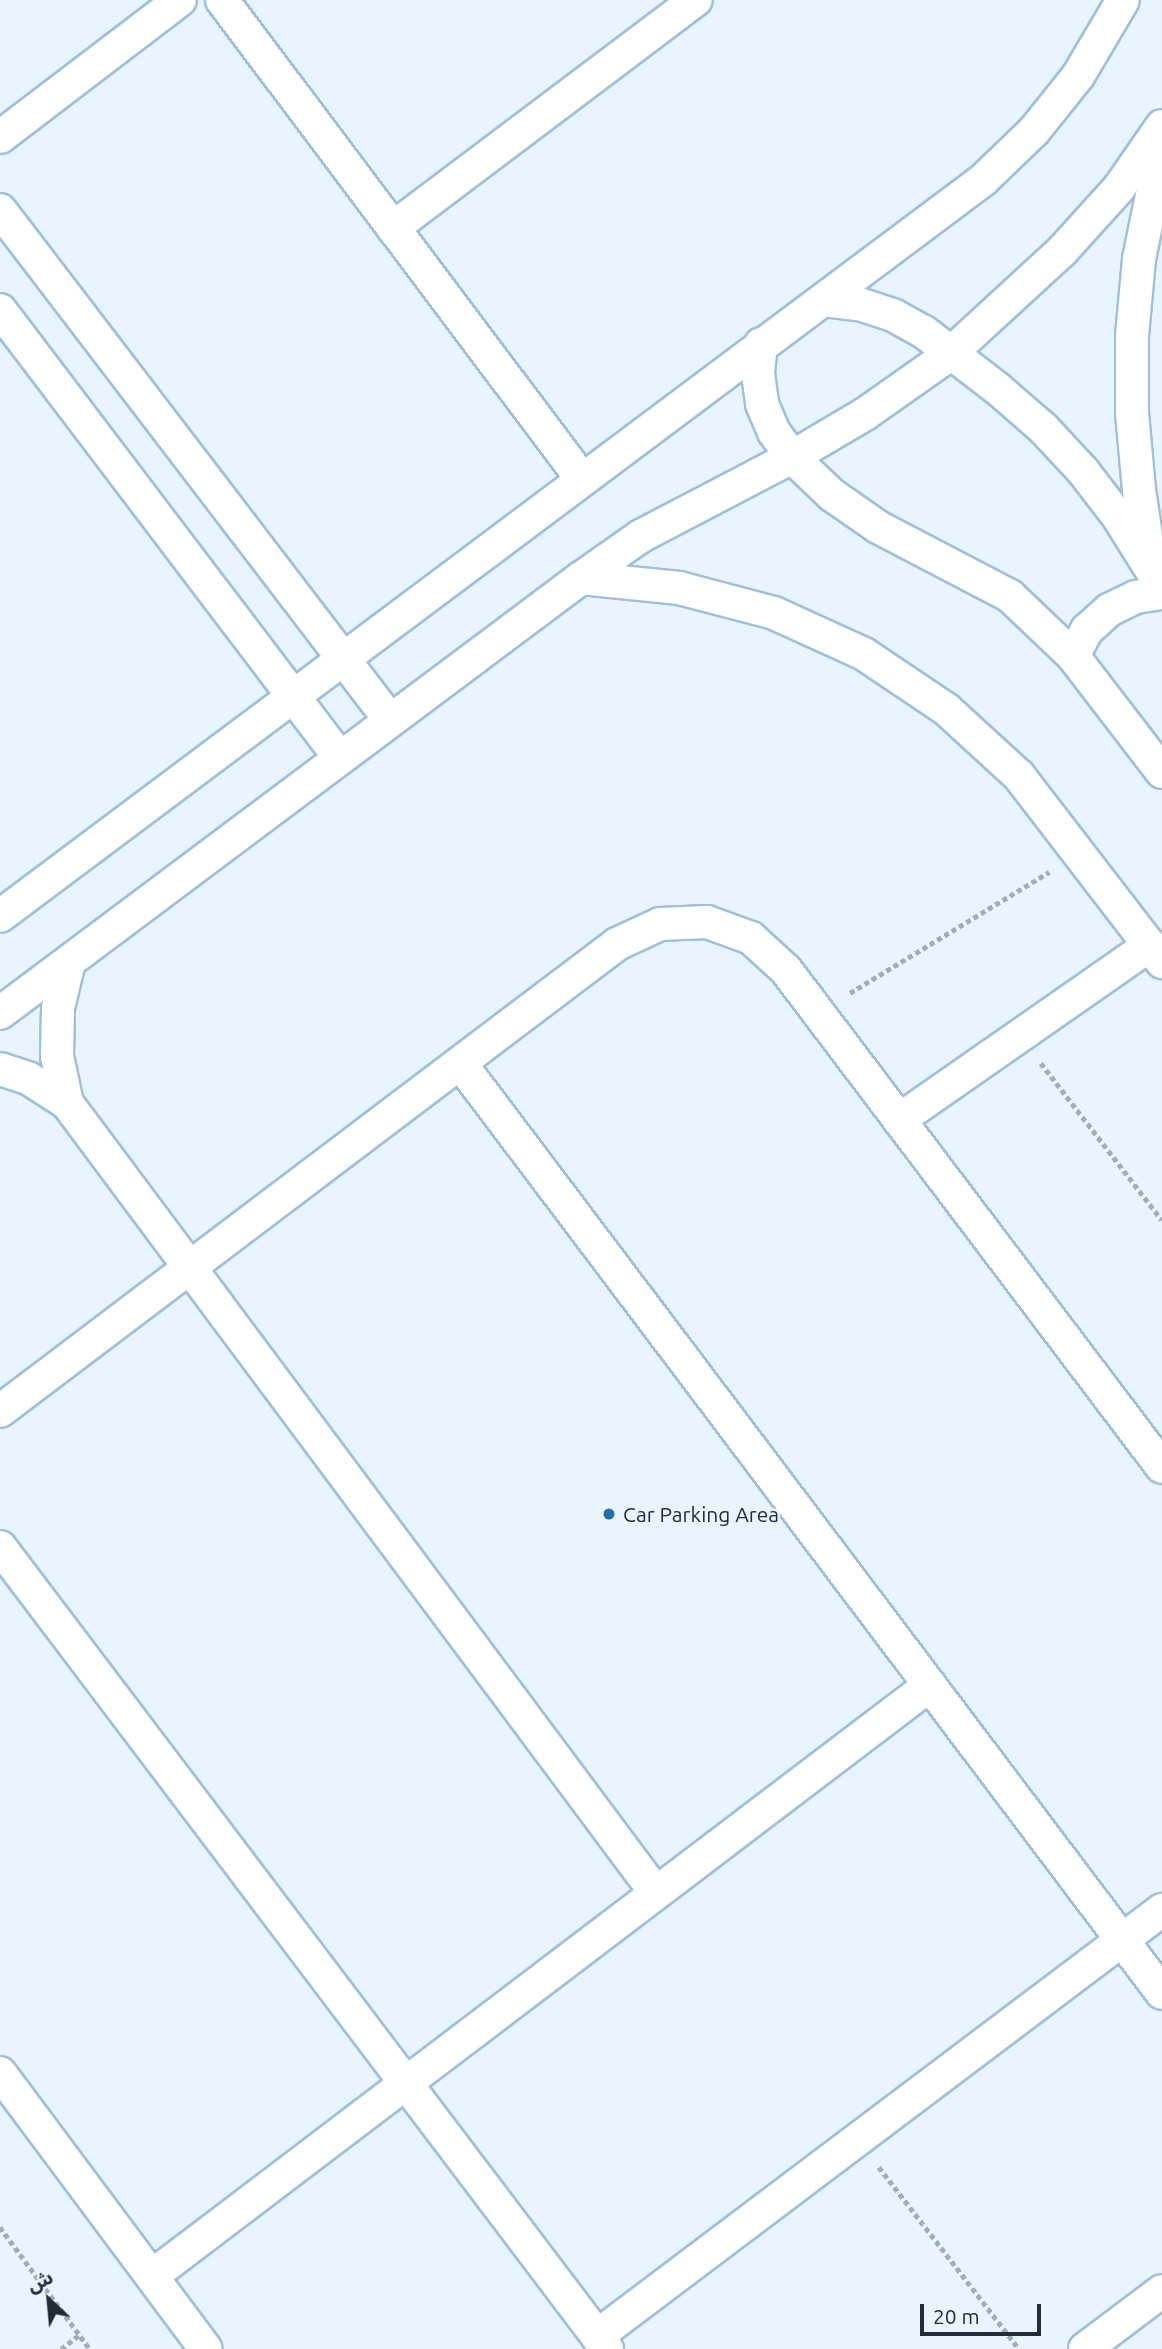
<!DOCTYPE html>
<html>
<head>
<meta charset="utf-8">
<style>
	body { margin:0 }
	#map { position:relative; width:1162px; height:2349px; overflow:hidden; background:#e8f4ff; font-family:Ubuntu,"Noto Sans Arabic",sans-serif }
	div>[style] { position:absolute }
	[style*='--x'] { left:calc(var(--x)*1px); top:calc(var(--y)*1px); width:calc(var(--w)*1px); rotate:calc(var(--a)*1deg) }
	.path>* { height:4.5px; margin-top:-2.25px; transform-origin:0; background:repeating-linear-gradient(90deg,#a2adb8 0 5px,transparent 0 8.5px) }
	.roads { filter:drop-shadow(2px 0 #a1bfd8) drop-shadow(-2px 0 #a1bfd8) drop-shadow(0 2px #a1bfd8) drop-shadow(0 -2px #a1bfd8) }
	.street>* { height:32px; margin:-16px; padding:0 16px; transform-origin:16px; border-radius:16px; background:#fff }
	.dots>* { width:19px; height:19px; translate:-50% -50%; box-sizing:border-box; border:4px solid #e8f4ff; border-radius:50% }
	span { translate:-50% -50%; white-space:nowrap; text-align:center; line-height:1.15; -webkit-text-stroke:5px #e8f4ff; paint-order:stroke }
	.poi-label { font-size:21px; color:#212c36 }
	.left { translate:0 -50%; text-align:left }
	.north { position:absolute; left:14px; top:2265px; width:70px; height:70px; -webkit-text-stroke:5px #e8f4ff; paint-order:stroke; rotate:334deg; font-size:19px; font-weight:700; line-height:28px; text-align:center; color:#212c36 }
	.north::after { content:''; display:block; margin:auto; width:24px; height:32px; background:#212c36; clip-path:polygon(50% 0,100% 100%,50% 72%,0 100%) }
	.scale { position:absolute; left:920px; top:2304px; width:121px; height:32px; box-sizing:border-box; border:4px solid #212c36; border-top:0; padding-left:9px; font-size:21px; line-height:24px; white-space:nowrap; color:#212c36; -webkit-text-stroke:5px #e8f4ff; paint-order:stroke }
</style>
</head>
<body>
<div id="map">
	<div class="path">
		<div style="--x:850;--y:993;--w:233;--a:-31.3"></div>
		<div style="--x:1041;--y:1063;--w:198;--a:52.4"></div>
		<div style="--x:879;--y:2167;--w:230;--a:52.4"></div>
		<div style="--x:0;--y:2227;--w:152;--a:53.6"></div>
		<div style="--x:61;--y:2349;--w:23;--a:-38"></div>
	</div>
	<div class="roads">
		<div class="street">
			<div style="--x:222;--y:0;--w:599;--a:53.07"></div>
			<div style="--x:0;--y:137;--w:226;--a:-37.3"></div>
			<div style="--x:0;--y:210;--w:642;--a:52.59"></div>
			<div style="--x:393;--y:228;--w:379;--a:-37"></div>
			<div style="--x:824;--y:300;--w:35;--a:7"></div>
			<div style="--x:859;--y:304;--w:36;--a:18"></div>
			<div style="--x:893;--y:315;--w:35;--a:29"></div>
			<div style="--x:924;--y:332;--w:93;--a:37.6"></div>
			<div style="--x:998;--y:389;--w:60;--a:40.9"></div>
			<div style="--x:1043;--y:428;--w:59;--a:47.1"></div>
			<div style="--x:1083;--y:471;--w:59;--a:52.5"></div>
			<div style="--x:1119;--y:518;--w:81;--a:58.1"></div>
			<div style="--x:0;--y:310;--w:562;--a:52.8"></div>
			<div style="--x:761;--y:344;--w:30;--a:96"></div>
			<div style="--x:758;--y:374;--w:30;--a:82"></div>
			<div style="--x:762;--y:404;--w:30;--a:67"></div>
			<div style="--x:774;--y:432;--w:31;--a:54"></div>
			<div style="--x:792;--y:457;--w:55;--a:43.5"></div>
			<div style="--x:832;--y:495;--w:56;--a:34.8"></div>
			<div style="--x:878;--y:527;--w:149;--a:27.6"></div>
			<div style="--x:1010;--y:596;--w:87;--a:43.6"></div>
			<div style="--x:1073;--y:656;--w:146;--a:52.5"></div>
			<div style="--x:1149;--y:556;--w:67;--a:-98.6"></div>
			<div style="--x:1139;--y:490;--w:77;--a:-95.2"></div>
			<div style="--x:1132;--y:413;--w:77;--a:-90"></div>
			<div style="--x:1132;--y:336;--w:77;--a:-84.8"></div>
			<div style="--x:1139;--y:259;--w:115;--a:-78.5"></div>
			<div style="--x:581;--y:578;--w:99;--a:5.8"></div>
			<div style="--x:679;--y:588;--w:98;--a:14.7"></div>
			<div style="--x:774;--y:613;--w:99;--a:24.5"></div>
			<div style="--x:864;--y:654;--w:99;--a:33.9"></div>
			<div style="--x:946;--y:709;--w:99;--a:42.5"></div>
			<div style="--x:1019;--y:776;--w:235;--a:52.4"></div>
			<div style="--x:1073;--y:656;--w:30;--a:-62"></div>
			<div style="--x:1087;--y:630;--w:30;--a:-42"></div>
			<div style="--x:1109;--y:610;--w:30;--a:-26"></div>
			<div style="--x:1136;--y:597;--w:26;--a:-9"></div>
			<div style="--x:0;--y:916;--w:1228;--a:-36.82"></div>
			<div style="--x:983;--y:180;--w:71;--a:-43.9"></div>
			<div style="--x:1034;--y:131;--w:70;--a:-51.3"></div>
			<div style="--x:1078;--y:76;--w:88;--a:-59.4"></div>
			<div style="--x:0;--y:1013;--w:726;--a:-36.82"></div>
			<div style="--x:581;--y:578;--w:73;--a:-35"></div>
			<div style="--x:641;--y:536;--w:170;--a:-27.6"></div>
			<div style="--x:792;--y:457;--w:85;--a:-30.5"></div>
			<div style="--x:865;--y:414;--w:104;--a:-35.2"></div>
			<div style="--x:950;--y:354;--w:152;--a:-42.6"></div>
			<div style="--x:1062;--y:251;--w:85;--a:-47.9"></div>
			<div style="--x:1119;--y:188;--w:75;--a:-55.3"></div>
			<div style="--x:460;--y:1063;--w:1165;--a:52.95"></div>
			<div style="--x:0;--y:1069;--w:29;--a:18"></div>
			<div style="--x:28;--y:1078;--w:46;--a:32.7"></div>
			<div style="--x:67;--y:1103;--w:985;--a:53.29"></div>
			<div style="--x:67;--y:1103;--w:48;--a:-102"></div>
			<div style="--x:57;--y:1056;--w:48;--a:-88.8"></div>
			<div style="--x:58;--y:1008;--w:47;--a:-76.6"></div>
			<div style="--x:899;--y:1120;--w:306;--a:-34.9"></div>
			<div style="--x:0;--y:1411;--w:774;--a:-37.12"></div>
			<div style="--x:617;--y:944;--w:47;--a:-24.9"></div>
			<div style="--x:660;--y:924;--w:47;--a:-2.4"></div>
			<div style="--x:707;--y:922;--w:47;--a:20"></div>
			<div style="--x:751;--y:938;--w:47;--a:42.4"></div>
			<div style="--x:786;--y:970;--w:623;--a:52.89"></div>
			<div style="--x:0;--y:1547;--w:1006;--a:52.88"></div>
			<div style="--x:0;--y:2073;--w:344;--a:53.3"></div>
			<div style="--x:152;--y:2276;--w:977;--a:-37.22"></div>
			<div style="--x:597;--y:2336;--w:708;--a:-37.02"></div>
			<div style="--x:1085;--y:2349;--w:96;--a:-37"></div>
		</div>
	</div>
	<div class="dots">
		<div style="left:609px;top:1514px;background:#276ea2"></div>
	</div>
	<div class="poi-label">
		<span class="left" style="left:623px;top:1514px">Car Parking Area</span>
	</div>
	<div class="north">ش</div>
	<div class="scale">20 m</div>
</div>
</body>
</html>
